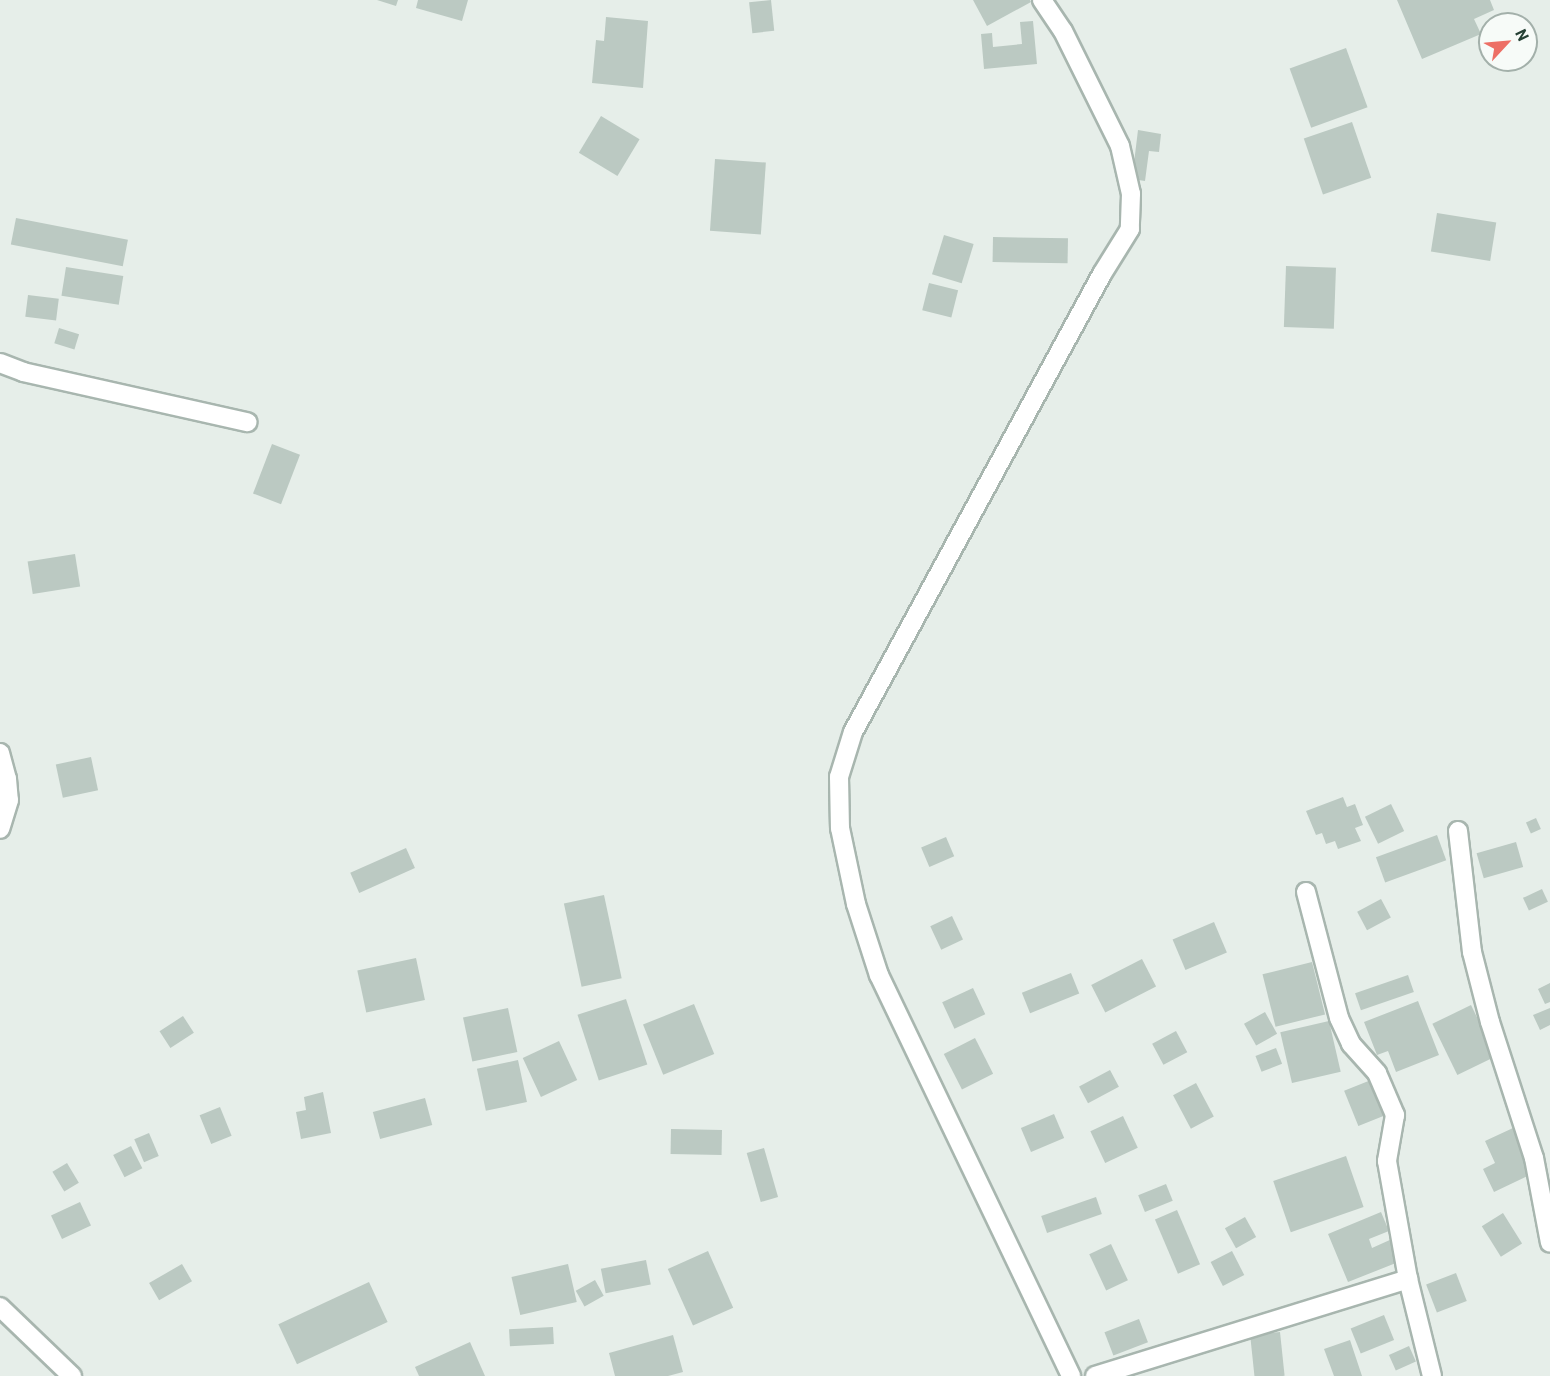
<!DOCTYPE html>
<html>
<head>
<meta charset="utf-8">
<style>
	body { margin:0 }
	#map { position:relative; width:1550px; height:1376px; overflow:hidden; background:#e6eee9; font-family:Barlow,sans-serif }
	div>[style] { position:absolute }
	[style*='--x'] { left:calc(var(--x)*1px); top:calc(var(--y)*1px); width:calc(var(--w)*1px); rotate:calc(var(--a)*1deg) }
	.building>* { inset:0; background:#bbc9c2; transform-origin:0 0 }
	.roads { filter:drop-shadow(2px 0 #a8b6af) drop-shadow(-2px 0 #a8b6af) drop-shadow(0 2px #a8b6af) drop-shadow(0 -2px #a8b6af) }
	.minor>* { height:18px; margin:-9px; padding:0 9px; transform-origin:9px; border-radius:9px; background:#fff }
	span { translate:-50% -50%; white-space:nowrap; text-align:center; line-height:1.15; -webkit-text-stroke:6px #f7fbf8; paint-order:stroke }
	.north { position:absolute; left:1478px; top:12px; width:60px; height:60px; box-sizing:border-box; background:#f7fbf8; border:2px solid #a3b0aa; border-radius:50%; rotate:64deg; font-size:16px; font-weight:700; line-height:24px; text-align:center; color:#254034 }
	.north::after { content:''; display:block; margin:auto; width:21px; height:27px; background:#ed6f65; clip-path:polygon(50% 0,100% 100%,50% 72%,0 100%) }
</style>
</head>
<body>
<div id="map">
	<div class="building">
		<div style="clip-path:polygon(377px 0,398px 0,396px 6px)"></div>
		<div style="clip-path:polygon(418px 0,468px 0,462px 21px,416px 8px)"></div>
		<div style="left:771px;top:0;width:31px;height:22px;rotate:84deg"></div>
		<div style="clip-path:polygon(973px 0,1030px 0,1031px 2px,987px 26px)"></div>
		<div style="clip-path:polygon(1397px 0,1490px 0,1494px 10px,1474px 19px,1481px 34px,1422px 59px)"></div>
		<div style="clip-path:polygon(606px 17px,648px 21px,643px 88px,592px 83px,596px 40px,604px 41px)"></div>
		<div style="clip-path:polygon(1033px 21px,1037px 64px,984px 69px,981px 34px,992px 33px,993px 47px,1022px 44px,1020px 22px)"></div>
		<div style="left:1346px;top:48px;width:63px;height:60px;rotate:70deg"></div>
		<div style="left:601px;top:116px;width:45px;height:43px;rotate:31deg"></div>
		<div style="left:1352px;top:122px;width:59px;height:51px;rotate:71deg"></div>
		<div style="clip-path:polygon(1138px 130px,1161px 134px,1159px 152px,1149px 151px,1145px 181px,1132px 179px)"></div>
		<div style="left:715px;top:159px;width:51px;height:72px;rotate:4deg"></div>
		<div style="left:1437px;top:213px;width:60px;height:39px;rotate:9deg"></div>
		<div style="left:16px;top:218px;width:114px;height:27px;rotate:11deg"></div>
		<div style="left:944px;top:235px;width:31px;height:41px;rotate:17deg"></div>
		<div style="left:993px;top:237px;width:75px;height:25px;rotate:1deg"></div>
		<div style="left:1286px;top:266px;width:50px;height:61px;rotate:2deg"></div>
		<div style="left:66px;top:267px;width:58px;height:29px;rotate:9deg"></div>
		<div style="left:929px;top:283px;width:30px;height:28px;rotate:14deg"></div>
		<div style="left:28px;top:295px;width:31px;height:22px;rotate:7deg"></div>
		<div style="left:59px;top:328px;width:21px;height:16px;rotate:17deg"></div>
		<div style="left:272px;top:444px;width:30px;height:53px;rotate:21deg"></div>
		<div style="left:75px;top:554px;width:33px;height:48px;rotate:81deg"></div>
		<div style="left:91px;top:757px;width:34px;height:36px;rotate:78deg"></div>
		<div style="clip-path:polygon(1343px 797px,1347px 807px,1355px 804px,1363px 825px,1355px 828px,1361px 841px,1338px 849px,1335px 841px,1326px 844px,1322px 833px,1316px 835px,1306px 811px)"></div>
		<div style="left:1391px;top:804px;width:30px;height:29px;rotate:64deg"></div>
		<div style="left:1536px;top:818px;width:12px;height:11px;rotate:66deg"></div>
		<div style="left:1437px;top:835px;width:27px;height:65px;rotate:70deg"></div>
		<div style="left:946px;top:837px;width:21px;height:27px;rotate:67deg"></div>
		<div style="left:1516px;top:842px;width:26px;height:41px;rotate:74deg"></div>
		<div style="left:406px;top:848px;width:22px;height:61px;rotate:66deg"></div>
		<div style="left:1542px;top:889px;width:14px;height:21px;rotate:65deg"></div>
		<div style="left:604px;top:895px;width:85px;height:41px;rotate:78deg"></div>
		<div style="left:1381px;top:899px;width:21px;height:27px;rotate:62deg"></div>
		<div style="left:952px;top:916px;width:26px;height:24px;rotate:65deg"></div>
		<div style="left:1214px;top:922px;width:33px;height:45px;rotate:67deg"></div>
		<div style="left:416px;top:958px;width:43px;height:60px;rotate:78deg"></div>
		<div style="left:1142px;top:959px;width:31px;height:57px;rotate:63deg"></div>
		<div style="left:1312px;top:962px;width:54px;height:51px;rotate:76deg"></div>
		<div style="left:1071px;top:973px;width:22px;height:53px;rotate:68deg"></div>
		<div style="left:1408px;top:975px;width:18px;height:56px;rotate:71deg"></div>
		<div style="clip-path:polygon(1550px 983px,1550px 1002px,1545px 1004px,1538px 989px)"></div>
		<div style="left:973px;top:988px;width:29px;height:34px;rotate:65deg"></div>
		<div style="left:626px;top:999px;width:69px;height:51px;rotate:72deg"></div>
		<div style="clip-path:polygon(1418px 1001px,1439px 1055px,1396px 1072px,1388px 1051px,1377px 1055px,1364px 1022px)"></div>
		<div style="left:694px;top:1004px;width:54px;height:55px;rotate:68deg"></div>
		<div style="left:1471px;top:1005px;width:57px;height:43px;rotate:64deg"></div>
		<div style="left:508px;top:1008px;width:45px;height:46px;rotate:78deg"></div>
		<div style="clip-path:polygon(1550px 1008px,1550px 1025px,1540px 1030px,1533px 1015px)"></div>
		<div style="left:1265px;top:1012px;width:25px;height:24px;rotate:61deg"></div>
		<div style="left:183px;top:1016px;width:20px;height:28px;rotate:57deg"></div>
		<div style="left:1329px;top:1021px;width:52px;height:50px;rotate:77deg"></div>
		<div style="left:1176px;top:1031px;width:24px;height:27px;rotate:62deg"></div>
		<div style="left:975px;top:1038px;width:40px;height:35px;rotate:63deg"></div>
		<div style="left:559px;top:1041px;width:43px;height:40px;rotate:65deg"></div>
		<div style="left:1276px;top:1048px;width:17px;height:22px;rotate:69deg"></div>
		<div style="left:518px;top:1060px;width:43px;height:42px;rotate:78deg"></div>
		<div style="left:1110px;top:1070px;width:19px;height:35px;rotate:62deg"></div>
		<div style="left:1371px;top:1080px;width:38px;height:29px;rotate:68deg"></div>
		<div style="left:1196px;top:1083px;width:38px;height:26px;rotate:62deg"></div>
		<div style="clip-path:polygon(323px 1092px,331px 1133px,301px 1139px,296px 1112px,306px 1110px,304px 1097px)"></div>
		<div style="left:425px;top:1098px;width:28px;height:54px;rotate:75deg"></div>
		<div style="left:220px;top:1107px;width:31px;height:22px;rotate:68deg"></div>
		<div style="left:1054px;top:1114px;width:26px;height:36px;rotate:67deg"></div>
		<div style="left:1123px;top:1116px;width:35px;height:36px;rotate:65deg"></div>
		<div style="clip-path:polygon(1513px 1128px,1534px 1173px,1494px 1192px,1483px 1169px,1495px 1163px,1485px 1141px)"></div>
		<div style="left:671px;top:1129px;width:51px;height:25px;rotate:1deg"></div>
		<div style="left:149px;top:1133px;width:25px;height:16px;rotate:67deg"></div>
		<div style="left:131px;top:1146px;width:25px;height:20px;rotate:63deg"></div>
		<div style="left:764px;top:1148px;width:51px;height:18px;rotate:74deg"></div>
		<div style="left:1346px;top:1156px;width:54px;height:77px;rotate:71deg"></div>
		<div style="left:67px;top:1163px;width:23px;height:17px;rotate:59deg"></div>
		<div style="left:1166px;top:1184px;width:18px;height:30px;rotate:68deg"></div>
		<div style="left:1096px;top:1197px;width:18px;height:58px;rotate:71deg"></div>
		<div style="left:80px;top:1202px;width:26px;height:32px;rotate:65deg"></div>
		<div style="left:1177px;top:1210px;width:59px;height:24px;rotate:67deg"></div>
		<div style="clip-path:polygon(1381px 1212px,1389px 1231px,1369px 1239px,1372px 1248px,1392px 1239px,1401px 1261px,1348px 1282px,1328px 1234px)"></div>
		<div style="left:1503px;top:1213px;width:36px;height:25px;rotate:58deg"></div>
		<div style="left:1245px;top:1217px;width:23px;height:23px;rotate:61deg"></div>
		<div style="left:1111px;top:1244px;width:40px;height:24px;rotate:65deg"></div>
		<div style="left:708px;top:1251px;width:62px;height:44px;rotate:66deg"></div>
		<div style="left:1232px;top:1251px;width:27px;height:24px;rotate:63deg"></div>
		<div style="left:646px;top:1260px;width:25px;height:46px;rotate:79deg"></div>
		<div style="left:182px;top:1264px;width:20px;height:38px;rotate:60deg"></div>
		<div style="left:568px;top:1264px;width:39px;height:58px;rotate:77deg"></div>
		<div style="left:1456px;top:1273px;width:30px;height:32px;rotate:69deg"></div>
		<div style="left:595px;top:1280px;width:18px;height:22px;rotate:61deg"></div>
		<div style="left:369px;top:1282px;width:44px;height:100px;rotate:65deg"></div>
		<div style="left:1384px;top:1315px;width:27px;height:36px;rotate:68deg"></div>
		<div style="left:1139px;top:1319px;width:25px;height:37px;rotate:69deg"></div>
		<div style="left:553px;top:1327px;width:17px;height:44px;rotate:87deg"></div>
		<div style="left:1280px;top:1332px;width:44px;height:30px;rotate:84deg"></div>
		<div style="clip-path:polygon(673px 1335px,683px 1372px,668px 1376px,615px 1376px,609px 1353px)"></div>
		<div style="clip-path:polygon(1350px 1340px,1362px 1376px,1334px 1376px,1324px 1349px)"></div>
		<div style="clip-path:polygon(470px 1342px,485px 1376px,419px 1376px,415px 1367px)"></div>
		<div style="left:1409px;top:1346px;width:17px;height:22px;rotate:66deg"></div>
	</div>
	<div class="roads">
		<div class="minor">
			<div style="--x:1042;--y:0;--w:37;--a:56"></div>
			<div style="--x:1063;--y:31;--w:128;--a:63.6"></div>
			<div style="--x:1120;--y:146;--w:49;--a:77.1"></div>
			<div style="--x:1131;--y:194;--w:35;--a:92"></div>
			<div style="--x:1130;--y:229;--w:53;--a:121.9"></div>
			<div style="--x:1102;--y:274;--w:521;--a:118.53"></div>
			<div style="--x:853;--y:732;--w:47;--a:107.3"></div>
			<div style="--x:839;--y:777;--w:51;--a:88.9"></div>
			<div style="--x:840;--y:828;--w:78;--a:78.1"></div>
			<div style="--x:856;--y:904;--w:75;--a:72.1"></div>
			<div style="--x:879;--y:975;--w:445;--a:64.4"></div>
			<div style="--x:0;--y:363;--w:25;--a:21"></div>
			<div style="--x:23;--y:372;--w:230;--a:12.6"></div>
			<div style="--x:0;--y:753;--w:27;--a:75"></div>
			<div style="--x:7;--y:779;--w:21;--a:85"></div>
			<div style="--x:9;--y:800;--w:30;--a:107"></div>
			<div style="--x:1458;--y:831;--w:122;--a:83.4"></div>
			<div style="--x:1472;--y:952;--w:72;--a:75.6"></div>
			<div style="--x:1490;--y:1022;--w:143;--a:72.1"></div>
			<div style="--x:1534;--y:1158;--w:86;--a:79.3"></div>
			<div style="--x:1306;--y:892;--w:130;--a:75.3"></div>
			<div style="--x:1339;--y:1018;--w:29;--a:65"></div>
			<div style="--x:1351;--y:1044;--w:39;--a:48"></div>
			<div style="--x:1377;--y:1073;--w:46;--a:66.8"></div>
			<div style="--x:1395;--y:1115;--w:47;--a:99.9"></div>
			<div style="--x:1387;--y:1161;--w:120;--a:79.9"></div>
			<div style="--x:1408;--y:1279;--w:100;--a:76.1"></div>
			<div style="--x:0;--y:1307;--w:100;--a:43.8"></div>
			<div style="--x:1095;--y:1376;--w:328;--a:-17.2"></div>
		</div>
	</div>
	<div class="north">N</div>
</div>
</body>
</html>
